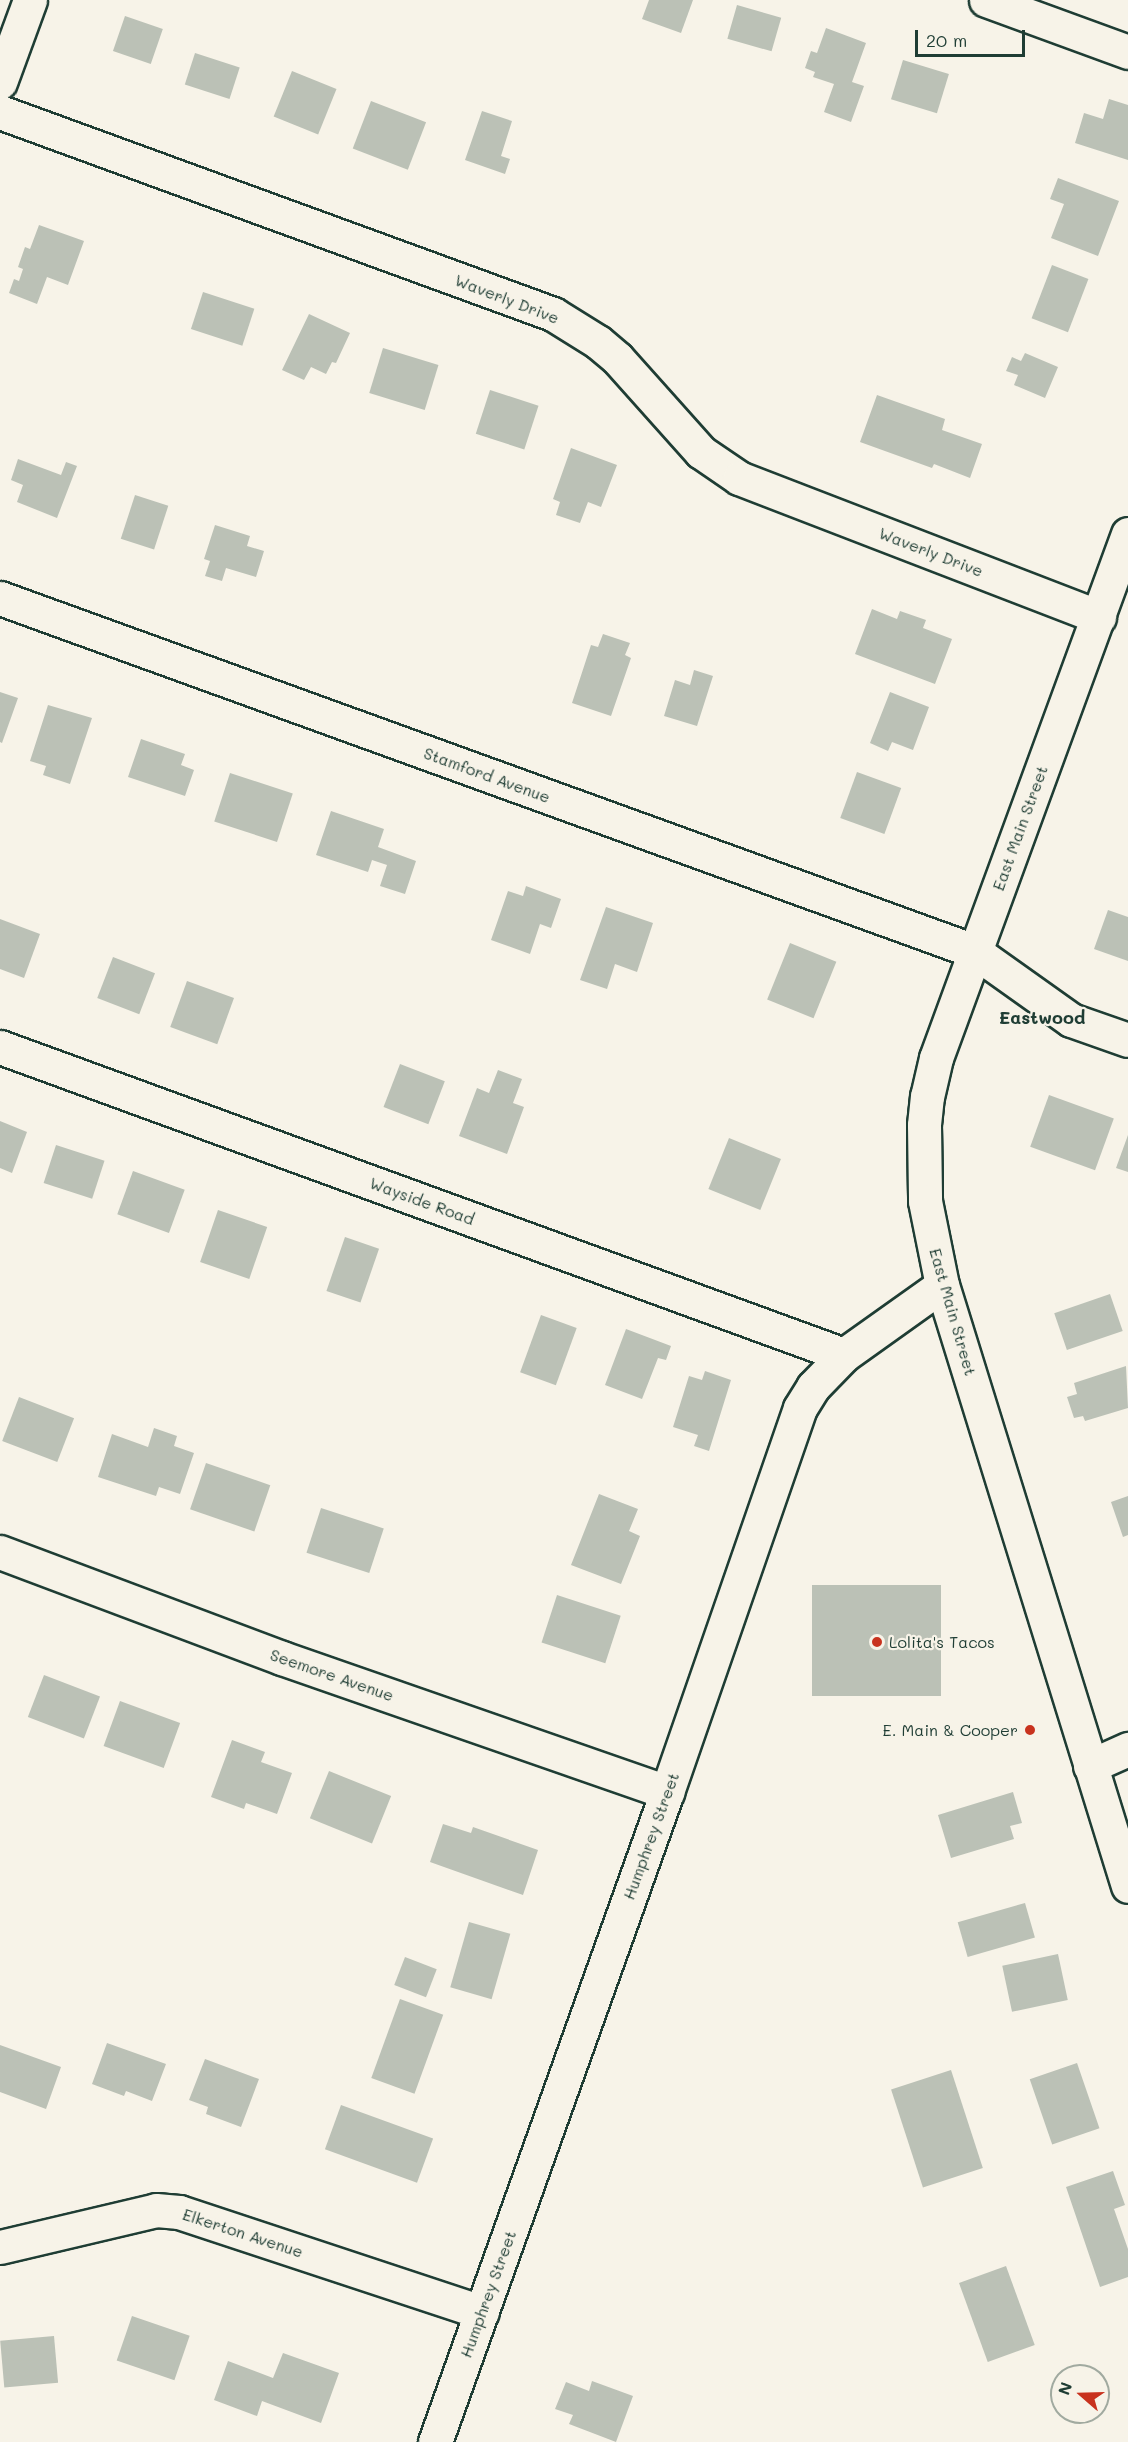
<!DOCTYPE html>
<html>
<head>
<meta charset="utf-8">
<style>
	body { margin:0 }
	#map { position:relative; width:1128px; height:2442px; overflow:hidden; background:#f7f3e8; font-family:Mali,sans-serif }
	div>[style] { position:absolute }
	[style*='--x'] { left:calc(var(--x)*1px); top:calc(var(--y)*1px); width:calc(var(--w)*1px); rotate:calc(var(--a)*1deg) }
	.building>* { inset:0; background:#bbc1b6; transform-origin:0 0 }
	.roads { filter:drop-shadow(2px 0 #1f3d34) drop-shadow(-2px 0 #1f3d34) drop-shadow(0 2px #1f3d34) drop-shadow(0 -2px #1f3d34) }
	.minor>* { height:33px; margin:-16.5px; padding:0 16.5px; transform-origin:16.5px; border-radius:16.5px; background:#f7f3e8 }
	.dots>* { width:16px; height:16px; translate:-50% -50%; box-sizing:border-box; border:3px solid #f7f3e8; border-radius:50% }
	span { translate:-50% -50%; white-space:nowrap; text-align:center; line-height:1.15; -webkit-text-stroke:4.5px #f7f3e8; paint-order:stroke }
	.street-label { font-size:16px; color:#1f3d34 }
	.poi-label { font-size:16px; color:#1f3d34 }
	.left { translate:0 -50%; text-align:left }
	.right { translate:-100% -50%; text-align:right }
	.neighbourhood-label { font-size:18px; color:#1f3d34; font-weight:700 }
	.north { position:absolute; left:1050px; top:2364px; width:60px; height:60px; box-sizing:border-box; background:#f7f3e8; border:2px solid #a1aaa0; border-radius:50%; rotate:290deg; font-size:16px; font-weight:700; line-height:24px; text-align:center; color:#1f3d34 }
	.north::after { content:''; display:block; margin:auto; width:21px; height:27px; background:#c8321e; clip-path:polygon(50% 0,100% 100%,50% 72%,0 100%) }
	.scale { position:absolute; left:915px; top:30px; width:110px; height:27px; box-sizing:border-box; border:3px solid #1f3d34; border-top:0; padding-left:8px; font-size:18px; line-height:21px; white-space:nowrap; color:#1f3d34; -webkit-text-stroke:4px #f7f3e8; paint-order:stroke }
</style>
</head>
<body>
<div id="map">
	<div class="building">
		<div style="clip-path:polygon(649px 0,693px 0,681px 33px,642px 19px)"></div>
		<div style="left:737px;top:5px;width:46px;height:35px;rotate:16deg"></div>
		<div style="left:125px;top:16px;width:40px;height:37px;rotate:19deg"></div>
		<div style="clip-path:polygon(826px 28px,866px 43px,852px 82px,864px 86px,851px 122px,824px 112px,834px 84px,813px 77px,815px 72px,805px 68px,811px 51px,817px 53px)"></div>
		<div style="left:195px;top:53px;width:47px;height:33px;rotate:18deg"></div>
		<div style="left:903px;top:60px;width:48px;height:41px;rotate:17deg"></div>
		<div style="left:292px;top:71px;width:48px;height:49px;rotate:22deg"></div>
		<div style="clip-path:polygon(1109px 99px,1128px 105px,1128px 160px,1075px 143px,1084px 113px,1103px 119px)"></div>
		<div style="left:371px;top:101px;width:59px;height:51px;rotate:21deg"></div>
		<div style="clip-path:polygon(482px 111px,512px 121px,501px 156px,510px 159px,505px 174px,465px 160px)"></div>
		<div style="clip-path:polygon(1058px 178px,1119px 201px,1098px 256px,1051px 238px,1064px 204px,1050px 199px)"></div>
		<div style="clip-path:polygon(39px 225px,84px 241px,68px 285px,47px 277px,37px 304px,9px 293px,14px 279px,19px 281px,23px 269px,18px 267px,25px 247px,30px 249px)"></div>
		<div style="left:1052px;top:265px;width:39px;height:57px;rotate:21deg"></div>
		<div style="left:203px;top:292px;width:54px;height:39px;rotate:18deg"></div>
		<div style="clip-path:polygon(309px 314px,350px 333px,336px 363px,332px 362px,326px 374px,311px 367px,304px 380px,282px 370px)"></div>
		<div style="left:383px;top:348px;width:58px;height:47px;rotate:17deg"></div>
		<div style="clip-path:polygon(1025px 353px,1058px 367px,1045px 398px,1014px 385px,1018px 375px,1006px 371px,1012px 357px,1021px 361px)"></div>
		<div style="left:490px;top:390px;width:51px;height:46px;rotate:18deg"></div>
		<div style="clip-path:polygon(877px 395px,945px 419px,942px 430px,982px 444px,970px 478px,934px 464px,932px 468px,860px 442px)"></div>
		<div style="clip-path:polygon(571px 448px,617px 465px,601px 507px,588px 502px,580px 523px,556px 515px,560px 502px,553px 499px)"></div>
		<div style="clip-path:polygon(18px 459px,61px 475px,66px 462px,77px 466px,57px 518px,17px 502px,23px 485px,11px 480px)"></div>
		<div style="left:135px;top:495px;width:35px;height:46px;rotate:18deg"></div>
		<div style="clip-path:polygon(215px 525px,250px 536px,247px 546px,264px 551px,256px 577px,226px 568px,222px 581px,205px 576px,210px 561px,204px 559px)"></div>
		<div style="clip-path:polygon(872px 609px,897px 619px,900px 611px,926px 620px,923px 628px,952px 639px,935px 684px,855px 654px)"></div>
		<div style="clip-path:polygon(603px 634px,630px 643px,625px 655px,631px 658px,611px 716px,572px 703px,591px 645px,598px 647px)"></div>
		<div style="clip-path:polygon(694px 670px,713px 676px,697px 726px,664px 716px,675px 680px,690px 685px)"></div>
		<div style="clip-path:polygon(0 692px,18px 698px,2px 743px,0 742px)"></div>
		<div style="clip-path:polygon(890px 692px,929px 707px,913px 750px,892px 742px,888px 751px,870px 743px)"></div>
		<div style="clip-path:polygon(48px 705px,92px 718px,70px 784px,43px 775px,46px 766px,30px 761px)"></div>
		<div style="clip-path:polygon(141px 739px,185px 754px,181px 765px,194px 770px,185px 796px,128px 777px)"></div>
		<div style="left:857px;top:772px;width:47px;height:49px;rotate:20deg"></div>
		<div style="left:230px;top:773px;width:66px;height:51px;rotate:18deg"></div>
		<div style="clip-path:polygon(331px 811px,384px 829px,378px 847px,416px 861px,405px 894px,380px 886px,387px 865px,372px 860px,368px 872px,316px 855px)"></div>
		<div style="clip-path:polygon(526px 886px,561px 899px,551px 928px,540px 924px,530px 954px,491px 940px,508px 891px,523px 896px)"></div>
		<div style="clip-path:polygon(606px 907px,653px 923px,637px 972px,615px 964px,607px 989px,580px 980px)"></div>
		<div style="clip-path:polygon(1108px 910px,1128px 917px,1128px 961px,1094px 949px)"></div>
		<div style="clip-path:polygon(0 919px,40px 934px,24px 978px,0 969px)"></div>
		<div style="left:790px;top:943px;width:50px;height:61px;rotate:22deg"></div>
		<div style="left:113px;top:957px;width:45px;height:44px;rotate:21deg"></div>
		<div style="left:187px;top:981px;width:50px;height:49px;rotate:20deg"></div>
		<div style="left:400px;top:1064px;width:48px;height:46px;rotate:21deg"></div>
		<div style="clip-path:polygon(498px 1070px,522px 1079px,513px 1103px,524px 1107px,507px 1154px,459px 1136px,477px 1088px,489px 1093px)"></div>
		<div style="left:1049px;top:1095px;width:69px;height:55px;rotate:20deg"></div>
		<div style="clip-path:polygon(0 1121px,27px 1132px,12px 1173px,0 1168px)"></div>
		<div style="clip-path:polygon(1128px 1135px,1128px 1172px,1116px 1168px)"></div>
		<div style="left:729px;top:1138px;width:56px;height:55px;rotate:22deg"></div>
		<div style="left:56px;top:1145px;width:51px;height:40px;rotate:18deg"></div>
		<div style="left:133px;top:1171px;width:55px;height:46px;rotate:20deg"></div>
		<div style="left:218px;top:1210px;width:52px;height:55px;rotate:19deg"></div>
		<div style="left:345px;top:1237px;width:36px;height:57px;rotate:19deg"></div>
		<div style="left:1110px;top:1294px;width:39px;height:59px;rotate:71deg"></div>
		<div style="left:541px;top:1315px;width:38px;height:61px;rotate:20deg"></div>
		<div style="clip-path:polygon(626px 1329px,671px 1346px,666px 1360px,658px 1358px,642px 1399px,605px 1385px)"></div>
		<div style="clip-path:polygon(1126px 1366px,1128px 1408px,1085px 1421px,1083px 1416px,1074px 1418px,1067px 1397px,1077px 1394px,1074px 1383px)"></div>
		<div style="clip-path:polygon(705px 1371px,731px 1380px,709px 1451px,694px 1446px,698px 1435px,673px 1427px,689px 1376px,702px 1380px)"></div>
		<div style="left:19px;top:1397px;width:59px;height:47px;rotate:21deg"></div>
		<div style="clip-path:polygon(154px 1428px,177px 1436px,174px 1446px,194px 1453px,180px 1494px,159px 1487px,156px 1496px,98px 1477px,112px 1434px,148px 1447px)"></div>
		<div style="left:206px;top:1463px;width:68px;height:49px;rotate:19deg"></div>
		<div style="clip-path:polygon(599px 1494px,638px 1509px,629px 1531px,640px 1536px,621px 1584px,571px 1565px)"></div>
		<div style="clip-path:polygon(1128px 1496px,1128px 1535px,1123px 1537px,1111px 1502px)"></div>
		<div style="left:321px;top:1508px;width:66px;height:47px;rotate:18deg"></div>
		<div style="left:941px;top:1585px;width:111px;height:129px;rotate:90deg"></div>
		<div style="left:557px;top:1595px;width:67px;height:50px;rotate:18deg"></div>
		<div style="left:44px;top:1675px;width:60px;height:45px;rotate:21deg"></div>
		<div style="left:120px;top:1701px;width:64px;height:48px;rotate:20deg"></div>
		<div style="clip-path:polygon(232px 1740px,265px 1752px,261px 1762px,292px 1773px,277px 1814px,246px 1803px,244px 1809px,211px 1797px)"></div>
		<div style="left:329px;top:1771px;width:67px;height:51px;rotate:22deg"></div>
		<div style="clip-path:polygon(1013px 1792px,1022px 1823px,1010px 1826px,1014px 1839px,951px 1858px,938px 1815px)"></div>
		<div style="clip-path:polygon(443px 1824px,471px 1833px,473px 1827px,538px 1850px,523px 1895px,430px 1862px)"></div>
		<div style="left:1025px;top:1903px;width:36px;height:70px;rotate:74deg"></div>
		<div style="left:469px;top:1922px;width:43px;height:68px;rotate:16deg"></div>
		<div style="left:1058px;top:1954px;width:47px;height:57px;rotate:78deg"></div>
		<div style="left:405px;top:1957px;width:34px;height:30px;rotate:21deg"></div>
		<div style="left:400px;top:1999px;width:46px;height:84px;rotate:20deg"></div>
		<div style="clip-path:polygon(107px 2043px,166px 2064px,152px 2101px,126px 2091px,124px 2096px,92px 2084px)"></div>
		<div style="clip-path:polygon(0 2045px,61px 2067px,46px 2109px,0 2092px)"></div>
		<div style="clip-path:polygon(205px 2059px,259px 2079px,241px 2127px,206px 2114px,208px 2107px,189px 2100px)"></div>
		<div style="left:1077px;top:2063px;width:69px;height:50px;rotate:71deg"></div>
		<div style="left:951px;top:2070px;width:103px;height:63px;rotate:72deg"></div>
		<div style="left:341px;top:2105px;width:98px;height:47px;rotate:20deg"></div>
		<div style="clip-path:polygon(1113px 2171px,1125px 2205px,1114px 2209px,1128px 2249px,1128px 2277px,1100px 2287px,1066px 2187px)"></div>
		<div style="left:1006px;top:2266px;width:84px;height:50px;rotate:70deg"></div>
		<div style="left:132px;top:2316px;width:61px;height:47px;rotate:19deg"></div>
		<div style="left:54px;top:2336px;width:47px;height:54px;rotate:85deg"></div>
		<div style="clip-path:polygon(283px 2353px,339px 2373px,321px 2423px,262px 2401px,257px 2416px,214px 2400px,228px 2361px,273px 2378px)"></div>
		<div style="clip-path:polygon(592px 2381px,633px 2396px,616px 2442px,569px 2424px,573px 2415px,555px 2409px,566px 2382px,589px 2391px)"></div>
	</div>
	<div class="roads">
		<div class="minor">
			<div style="--x:986;--y:0;--w:151;--a:20.1"></div>
			<div style="--x:0;--y:82;--w:87;--a:-69.9"></div>
			<div style="--x:0;--y:112;--w:589;--a:20.07"></div>
			<div style="--x:553;--y:314;--w:53;--a:31.9"></div>
			<div style="--x:598;--y:342;--w:25;--a:40"></div>
			<div style="--x:617;--y:358;--w:126;--a:48.2"></div>
			<div style="--x:701;--y:452;--w:46;--a:34.4"></div>
			<div style="--x:739;--y:478;--w:386;--a:21.1"></div>
			<div style="--x:1128;--y:534;--w:558;--a:110.12"></div>
			<div style="--x:936;--y:1058;--w:39;--a:103"></div>
			<div style="--x:927;--y:1096;--w:29;--a:96"></div>
			<div style="--x:924;--y:1125;--w:76;--a:89.2"></div>
			<div style="--x:925;--y:1201;--w:86;--a:78.6"></div>
			<div style="--x:942;--y:1285;--w:629;--a:72.8"></div>
			<div style="--x:0;--y:598;--w:1036;--a:19.92"></div>
			<div style="--x:974;--y:951;--w:119;--a:35.4"></div>
			<div style="--x:1071;--y:1020;--w:60;--a:19.3"></div>
			<div style="--x:0;--y:1047;--w:898;--a:20.05"></div>
			<div style="--x:0;--y:1552;--w:301;--a:20.6"></div>
			<div style="--x:282;--y:1658;--w:408;--a:19.2"></div>
			<div style="--x:1090;--y:1766;--w:42;--a:-24.1"></div>
			<div style="--x:0;--y:2247;--w:160;--a:-13.3"></div>
			<div style="--x:156;--y:2210;--w:23;--a:5"></div>
			<div style="--x:179;--y:2212;--w:319;--a:18.3"></div>
			<div style="--x:435;--y:2442;--w:690;--a:-70.36"></div>
			<div style="--x:667;--y:1792;--w:406;--a:-70.9"></div>
			<div style="--x:800;--y:1408;--w:25;--a:-58"></div>
			<div style="--x:813;--y:1387;--w:45;--a:-45.9"></div>
			<div style="--x:844;--y:1355;--w:120;--a:-35.5"></div>
		</div>
	</div>
	<div class="dots">
		<div style="left:877px;top:1642px;background:#c8321e"></div>
		<div style="left:1030px;top:1730px;background:#c8321e"></div>
	</div>
	<div class="street-label">
		<span style="left:507px;top:299px;rotate:21deg">Waverly Drive</span>
		<span style="left:931px;top:552px;rotate:21deg">Waverly Drive</span>
		<span style="left:487px;top:775px;rotate:20deg">Stamford Avenue</span>
		<span style="left:1020px;top:828px;rotate:-70deg">East Main Street</span>
		<span style="left:422px;top:1201px;rotate:20deg">Wayside Road</span>
		<span style="left:953px;top:1312px;rotate:74deg">East Main Street</span>
		<span style="left:332px;top:1675px;rotate:19deg">Seemore Avenue</span>
		<span style="left:651px;top:1836px;rotate:-70deg">Humphrey Street</span>
		<span style="left:243px;top:2233px;rotate:18deg">Elkerton Avenue</span>
		<span style="left:488px;top:2294px;rotate:-70deg">Humphrey Street</span>
	</div>
	<div class="poi-label">
		<span class="left" style="left:889px;top:1642px">Lolita's Tacos</span>
		<span class="right" style="left:1018px;top:1730px">E. Main &amp; Cooper</span>
	</div>
	<div class="neighbourhood-label">
		<span style="left:1042px;top:1017px">Eastwood</span>
	</div>
	<div class="north">N</div>
	<div class="scale">20 m</div>
</div>
</body>
</html>
